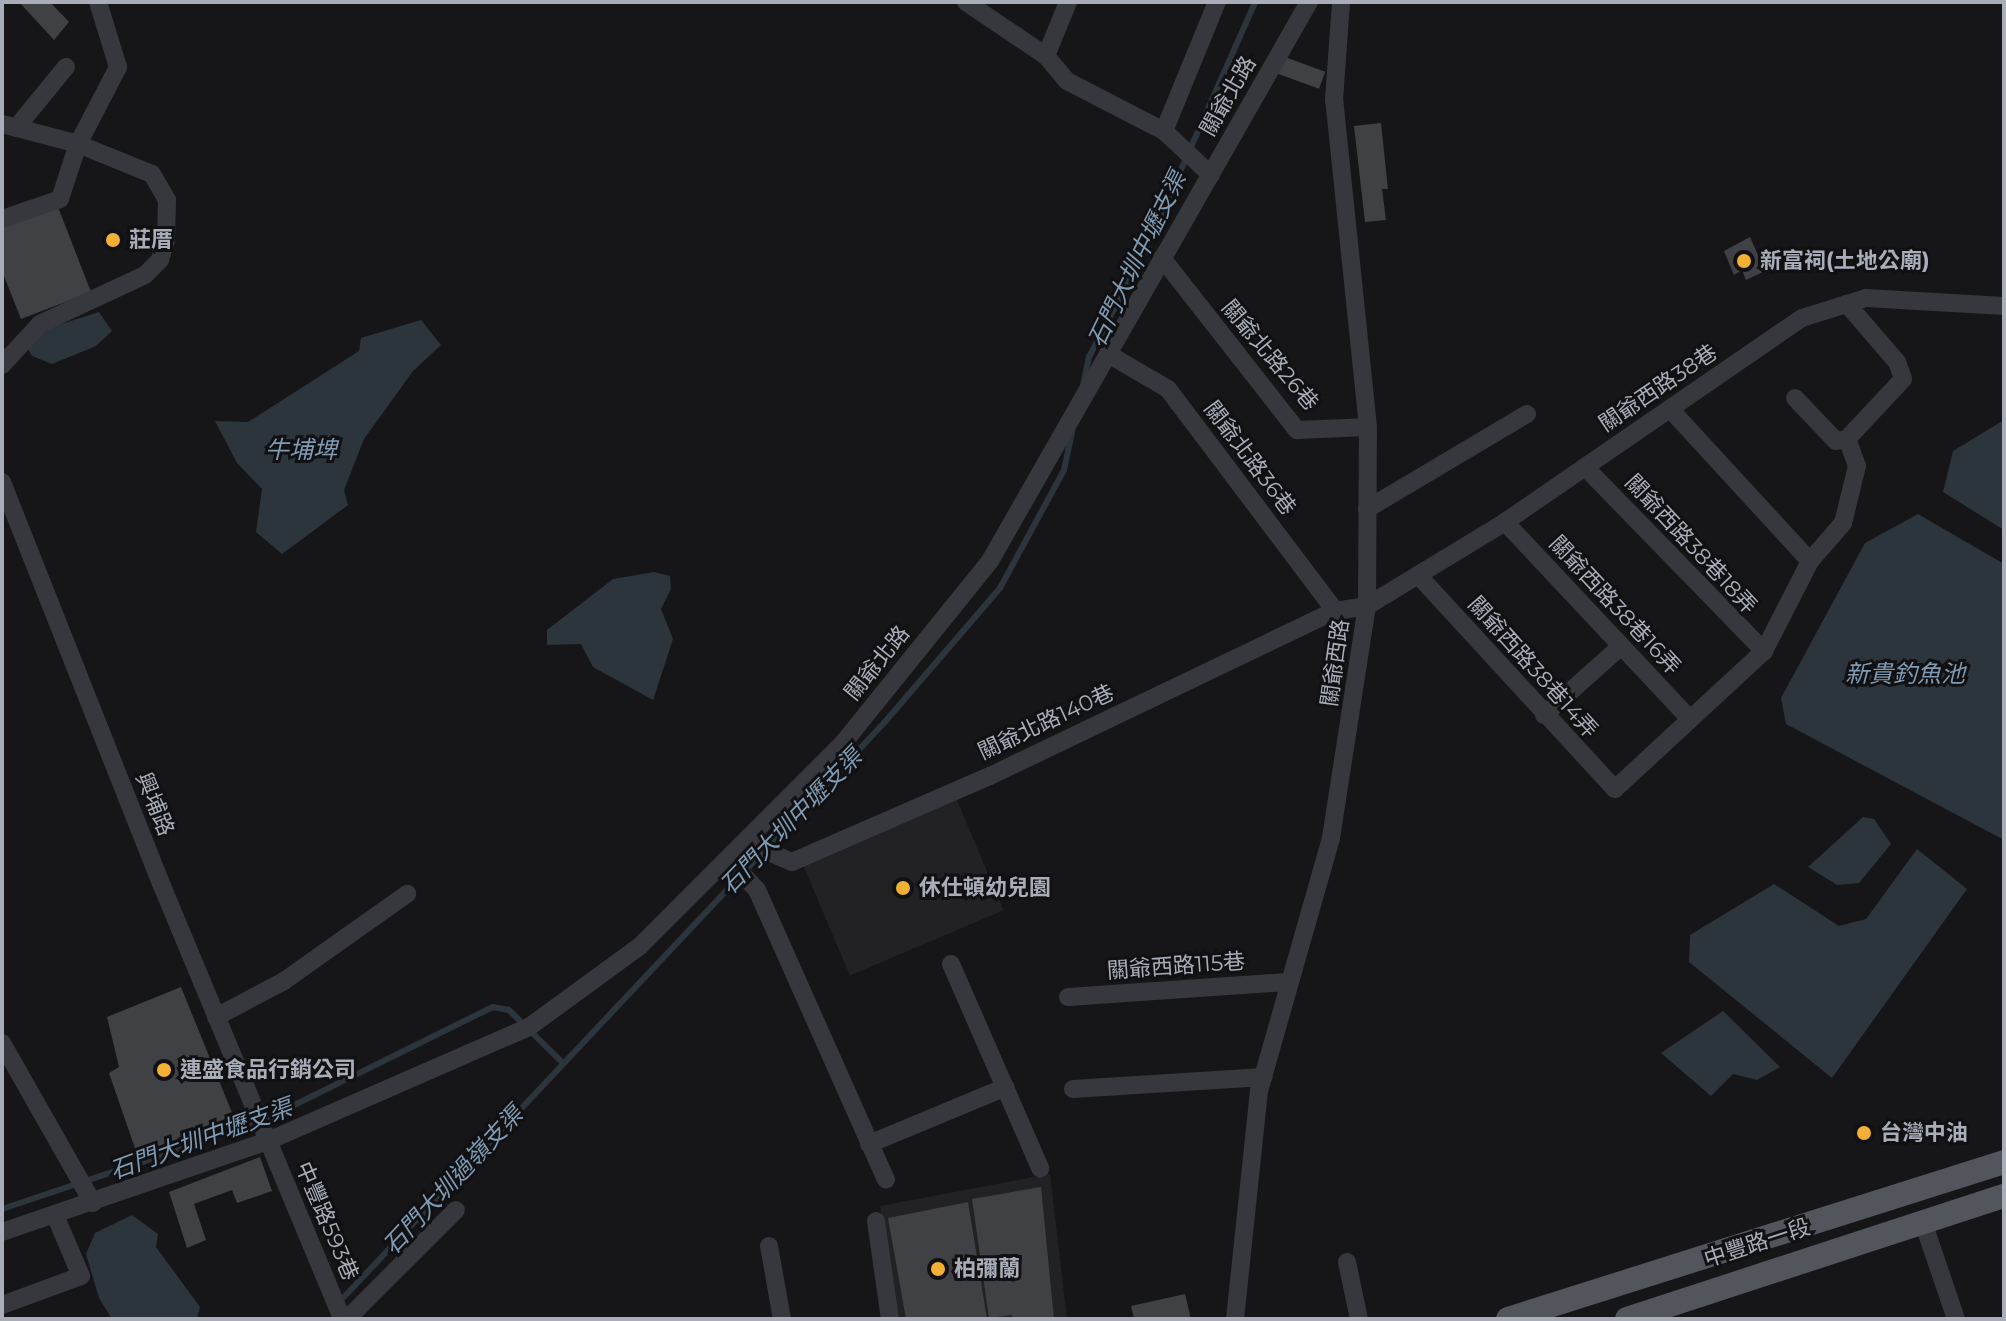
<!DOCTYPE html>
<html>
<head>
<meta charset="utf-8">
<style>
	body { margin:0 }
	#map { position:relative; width:2006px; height:1321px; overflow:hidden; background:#161618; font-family:Montserrat,"Noto Sans TC",sans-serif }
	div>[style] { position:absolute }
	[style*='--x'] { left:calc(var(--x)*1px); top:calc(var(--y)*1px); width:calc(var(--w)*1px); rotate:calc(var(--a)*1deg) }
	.built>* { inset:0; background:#222225; transform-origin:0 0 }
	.water>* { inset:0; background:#2c353c }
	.stream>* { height:6px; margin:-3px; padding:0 3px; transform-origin:3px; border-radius:3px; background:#2c353c }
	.building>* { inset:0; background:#404145; transform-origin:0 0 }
	.minor>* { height:18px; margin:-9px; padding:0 9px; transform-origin:9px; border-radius:9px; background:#37383d }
	.major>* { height:24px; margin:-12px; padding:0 12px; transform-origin:12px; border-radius:12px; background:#53555c }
	.dots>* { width:22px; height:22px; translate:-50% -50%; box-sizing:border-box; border:4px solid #111113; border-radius:50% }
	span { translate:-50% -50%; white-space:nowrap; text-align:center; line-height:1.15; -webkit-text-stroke:6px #111113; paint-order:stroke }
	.street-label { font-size:22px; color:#a8adb8 }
	.poi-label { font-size:22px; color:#a8adb8; font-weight:700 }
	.left { translate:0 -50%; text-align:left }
	.water-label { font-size:24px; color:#7f9bb3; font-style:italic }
	.frame { position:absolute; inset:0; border:4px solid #a8adb8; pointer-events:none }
</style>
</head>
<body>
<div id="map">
	<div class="built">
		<div style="left:956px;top:798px;width:122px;height:167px;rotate:67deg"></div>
		<div style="clip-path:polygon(1050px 1174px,1067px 1319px,899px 1319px,880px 1206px)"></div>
	</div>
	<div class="water">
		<div style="clip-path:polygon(99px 312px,112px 331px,96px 346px,52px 364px,32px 356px,25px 344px,39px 331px)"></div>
		<div style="clip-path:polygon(421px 320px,441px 345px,413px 371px,364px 439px,344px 490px,348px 505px,282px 554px,256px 532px,262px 489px,237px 463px,215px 421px,248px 422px,359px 351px,361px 338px)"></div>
		<div style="clip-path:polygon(2004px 420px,2004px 530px,1943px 492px,1953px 451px)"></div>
		<div style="clip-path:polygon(1918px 514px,2004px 564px,2004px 840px,1786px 724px,1781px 698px,1865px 543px)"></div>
		<div style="clip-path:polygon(654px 572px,670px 576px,671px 589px,661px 609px,673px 639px,653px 700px,593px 667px,581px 644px,547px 645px,547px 630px,613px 579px)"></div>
		<div style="clip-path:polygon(1863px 817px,1874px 819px,1891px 844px,1859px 883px,1837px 885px,1808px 867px)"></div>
		<div style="clip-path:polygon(1917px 849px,1967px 889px,1832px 1078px,1689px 962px,1690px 935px,1774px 884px,1839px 926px,1866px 919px)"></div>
		<div style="clip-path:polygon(1723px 1011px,1780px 1067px,1757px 1080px,1733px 1074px,1711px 1096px,1661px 1053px)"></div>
		<div style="clip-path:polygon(132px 1215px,158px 1234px,156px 1247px,200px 1307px,197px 1319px,112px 1319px,99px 1298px,86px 1254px,95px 1233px)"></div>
	</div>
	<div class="stream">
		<div style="--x:1083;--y:385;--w:29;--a:-78"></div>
		<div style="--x:1089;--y:357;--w:127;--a:-62.4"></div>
		<div style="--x:1148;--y:244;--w:265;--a:-66.1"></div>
		<div style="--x:2;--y:1209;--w:268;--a:-18.5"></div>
		<div style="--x:256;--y:1124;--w:264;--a:-26.3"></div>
		<div style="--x:493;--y:1007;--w:16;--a:11"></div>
		<div style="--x:509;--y:1010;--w:74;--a:44.5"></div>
		<div style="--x:344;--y:1297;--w:788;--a:-46.75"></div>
		<div style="--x:884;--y:723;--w:178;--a:-49.3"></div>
		<div style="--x:1000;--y:588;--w:134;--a:-61.5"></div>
		<div style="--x:1064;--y:470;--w:40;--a:-78"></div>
	</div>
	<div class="building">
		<div style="clip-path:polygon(19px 2px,50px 2px,69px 22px,54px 40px)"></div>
		<div style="left:1282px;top:56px;width:46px;height:18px;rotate:20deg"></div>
		<div style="clip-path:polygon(1381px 123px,1388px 189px,1382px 189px,1386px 220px,1365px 222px,1354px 126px)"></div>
		<div style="clip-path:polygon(58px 207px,91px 292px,21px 319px,2px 271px,2px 228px)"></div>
		<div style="clip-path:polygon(1750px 237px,1765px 271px,1746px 280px,1742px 270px,1734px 275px,1724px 251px)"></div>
		<div style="clip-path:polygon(181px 987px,235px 1120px,138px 1157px,109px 1073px,119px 1067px,107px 1017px)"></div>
		<div style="clip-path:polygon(260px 1157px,272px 1191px,237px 1203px,232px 1190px,194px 1204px,206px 1240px,187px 1248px,169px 1192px)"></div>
		<div style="clip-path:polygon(1041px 1187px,1054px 1319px,1012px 1319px,1012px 1315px,989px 1318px,972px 1199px)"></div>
		<div style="clip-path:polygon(968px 1202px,987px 1319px,906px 1319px,888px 1218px)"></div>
		<div style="clip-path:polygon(1185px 1294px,1191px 1319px,1134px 1319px,1131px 1306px)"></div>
	</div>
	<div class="minor">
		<div style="--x:966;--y:2;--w:97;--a:34"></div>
		<div style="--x:1068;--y:2;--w:58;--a:112.2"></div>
		<div style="--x:1046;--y:56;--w:33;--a:50"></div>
		<div style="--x:1067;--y:81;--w:109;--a:27.3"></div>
		<div style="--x:2;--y:124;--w:79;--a:14.7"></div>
		<div style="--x:78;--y:144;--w:87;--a:-62.5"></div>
		<div style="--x:118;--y:67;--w:68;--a:-107.1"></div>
		<div style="--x:16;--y:128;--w:79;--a:-50.7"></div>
		<div style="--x:1211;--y:175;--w:64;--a:-136.9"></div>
		<div style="--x:1164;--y:131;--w:139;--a:-67.7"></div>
		<div style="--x:2;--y:219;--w:61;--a:-19"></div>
		<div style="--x:60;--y:199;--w:58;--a:-71.9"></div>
		<div style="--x:78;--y:144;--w:80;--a:22.1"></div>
		<div style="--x:152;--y:174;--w:30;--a:60"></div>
		<div style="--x:167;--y:200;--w:40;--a:91.4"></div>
		<div style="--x:166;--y:240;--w:21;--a:107"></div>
		<div style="--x:160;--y:260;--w:21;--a:135"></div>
		<div style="--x:145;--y:275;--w:116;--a:155"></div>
		<div style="--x:40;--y:324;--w:56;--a:132.8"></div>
		<div style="--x:1162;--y:258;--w:219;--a:51.9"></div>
		<div style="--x:1297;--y:430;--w:71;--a:-2.4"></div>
		<div style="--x:1108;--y:354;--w:69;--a:30.3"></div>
		<div style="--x:1168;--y:389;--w:278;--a:53"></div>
		<div style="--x:1795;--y:398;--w:59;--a:46.4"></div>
		<div style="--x:1836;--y:441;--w:11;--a:-10"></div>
		<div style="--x:1671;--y:410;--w:205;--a:47.4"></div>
		<div style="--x:1585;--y:467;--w:257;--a:45.8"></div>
		<div style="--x:2;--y:482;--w:429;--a:68.4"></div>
		<div style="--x:160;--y:881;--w:474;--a:67.4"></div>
		<div style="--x:1367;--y:509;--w:186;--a:-30.7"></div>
		<div style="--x:1505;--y:522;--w:270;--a:46.8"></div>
		<div style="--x:1418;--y:575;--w:291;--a:47.4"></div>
		<div style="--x:1615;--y:789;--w:203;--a:-42.8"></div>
		<div style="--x:1764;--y:651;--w:101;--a:-62.9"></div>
		<div style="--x:1810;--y:561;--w:50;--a:-49"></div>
		<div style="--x:1843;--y:523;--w:59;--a:-76.2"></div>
		<div style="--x:1857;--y:466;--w:29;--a:-110"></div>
		<div style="--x:1847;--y:439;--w:82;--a:-47"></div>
		<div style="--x:1903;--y:379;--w:18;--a:-109"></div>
		<div style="--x:1897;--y:362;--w:77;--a:-130.8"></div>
		<div style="--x:1544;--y:715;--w:102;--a:-41.8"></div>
		<div style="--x:745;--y:842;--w:51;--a:23.1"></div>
		<div style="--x:792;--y:862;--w:216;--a:-23.5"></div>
		<div style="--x:990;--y:776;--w:382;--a:-25.6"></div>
		<div style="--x:1335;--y:611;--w:32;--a:-9"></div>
		<div style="--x:1367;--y:606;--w:162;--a:-31.3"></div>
		<div style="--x:1505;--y:522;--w:360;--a:-34.5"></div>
		<div style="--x:1802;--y:318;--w:67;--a:-17.4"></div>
		<div style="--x:1866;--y:298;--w:138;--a:3.3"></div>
		<div style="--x:728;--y:859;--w:42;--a:46.9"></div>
		<div style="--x:757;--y:890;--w:317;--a:66"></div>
		<div style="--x:951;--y:964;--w:223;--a:66.4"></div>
		<div style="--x:1068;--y:997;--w:221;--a:-3.9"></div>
		<div style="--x:216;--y:1017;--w:77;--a:-27.9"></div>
		<div style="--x:284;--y:981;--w:151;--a:-35.3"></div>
		<div style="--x:2;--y:1043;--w:184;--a:60.4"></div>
		<div style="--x:1073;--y:1089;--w:191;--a:-3.6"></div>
		<div style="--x:869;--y:1144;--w:148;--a:-22.6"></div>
		<div style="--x:876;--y:1221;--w:99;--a:81.9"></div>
		<div style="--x:1923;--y:1222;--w:102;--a:71.2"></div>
		<div style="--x:2;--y:1232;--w:281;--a:-18.9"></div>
		<div style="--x:268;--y:1141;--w:285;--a:-23.6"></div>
		<div style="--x:529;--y:1027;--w:137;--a:-36.1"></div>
		<div style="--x:640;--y:946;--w:288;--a:-45"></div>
		<div style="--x:844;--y:742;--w:233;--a:-51.1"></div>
		<div style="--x:990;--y:561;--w:644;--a:-60.29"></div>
		<div style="--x:769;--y:1246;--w:74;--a:79.9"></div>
		<div style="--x:1347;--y:1262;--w:58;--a:78.1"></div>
		<div style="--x:2;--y:1305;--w:84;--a:-20.2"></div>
		<div style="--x:81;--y:1276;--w:66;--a:-113.1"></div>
		<div style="--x:347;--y:1319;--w:154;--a:-45"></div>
		<div style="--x:1235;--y:1319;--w:229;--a:-84"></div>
		<div style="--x:1259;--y:1091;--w:263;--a:-74.1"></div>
		<div style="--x:1331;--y:838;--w:235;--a:-81.2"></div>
		<div style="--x:1367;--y:606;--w:179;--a:-89.7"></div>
		<div style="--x:1368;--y:427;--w:329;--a:-95.9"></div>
		<div style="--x:1334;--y:100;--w:98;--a:-85.9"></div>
	</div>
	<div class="major">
		<div style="--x:1508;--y:1319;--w:520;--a:-17.56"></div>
		<div style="--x:1627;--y:1319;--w:397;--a:-18.1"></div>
	</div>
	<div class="dots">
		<div style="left:113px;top:240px;background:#f2b134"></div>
		<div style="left:1744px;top:261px;background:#f2b134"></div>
		<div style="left:903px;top:888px;background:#f2b134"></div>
		<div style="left:164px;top:1070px;background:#f2b134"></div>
		<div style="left:1864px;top:1133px;background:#f2b134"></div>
		<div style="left:938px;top:1269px;background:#f2b134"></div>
	</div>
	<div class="street-label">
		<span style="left:1228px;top:96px;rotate:-60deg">關爺北路</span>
		<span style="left:1270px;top:355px;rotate:50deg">關爺北路26巷</span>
		<span style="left:1658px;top:388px;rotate:-34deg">關爺西路38巷</span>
		<span style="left:1250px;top:458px;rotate:53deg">關爺北路36巷</span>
		<span style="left:1691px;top:544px;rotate:47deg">關爺西路38巷18弄</span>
		<span style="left:1615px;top:605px;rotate:47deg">關爺西路38巷16弄</span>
		<span style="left:877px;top:663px;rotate:-51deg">關爺北路</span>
		<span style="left:1335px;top:663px;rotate:-82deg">關爺西路</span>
		<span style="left:1533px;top:667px;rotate:48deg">關爺西路38巷14弄</span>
		<span style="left:1046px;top:722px;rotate:-25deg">關爺北路140巷</span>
		<span style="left:155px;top:804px;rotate:68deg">興埔路</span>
		<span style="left:1176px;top:966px;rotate:-4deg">關爺西路115巷</span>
		<span style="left:327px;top:1221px;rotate:67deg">中豐路593巷</span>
		<span style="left:1757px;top:1243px;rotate:-18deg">中豐路一段</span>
	</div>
	<div class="poi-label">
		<span class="left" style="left:129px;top:240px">莊厝</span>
		<span class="left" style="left:1760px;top:261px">新富祠(土地公廟)</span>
		<span class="left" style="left:919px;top:888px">休仕頓幼兒園</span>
		<span class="left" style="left:180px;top:1070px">連盛食品行銷公司</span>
		<span class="left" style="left:1880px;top:1133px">台灣中油</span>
		<span class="left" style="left:954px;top:1269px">柏彌蘭</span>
	</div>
	<div class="water-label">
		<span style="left:1137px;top:259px;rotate:-64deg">石門大圳中壢支渠</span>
		<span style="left:301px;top:450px">牛埔埤</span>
		<span style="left:1905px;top:674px">新貴釣魚池</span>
		<span style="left:791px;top:821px;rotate:-46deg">石門大圳中壢支渠</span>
		<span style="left:201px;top:1139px;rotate:-20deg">石門大圳中壢支渠</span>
		<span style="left:453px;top:1180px;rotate:-47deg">石門大圳過嶺支渠</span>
	</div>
	<div class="frame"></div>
</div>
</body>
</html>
